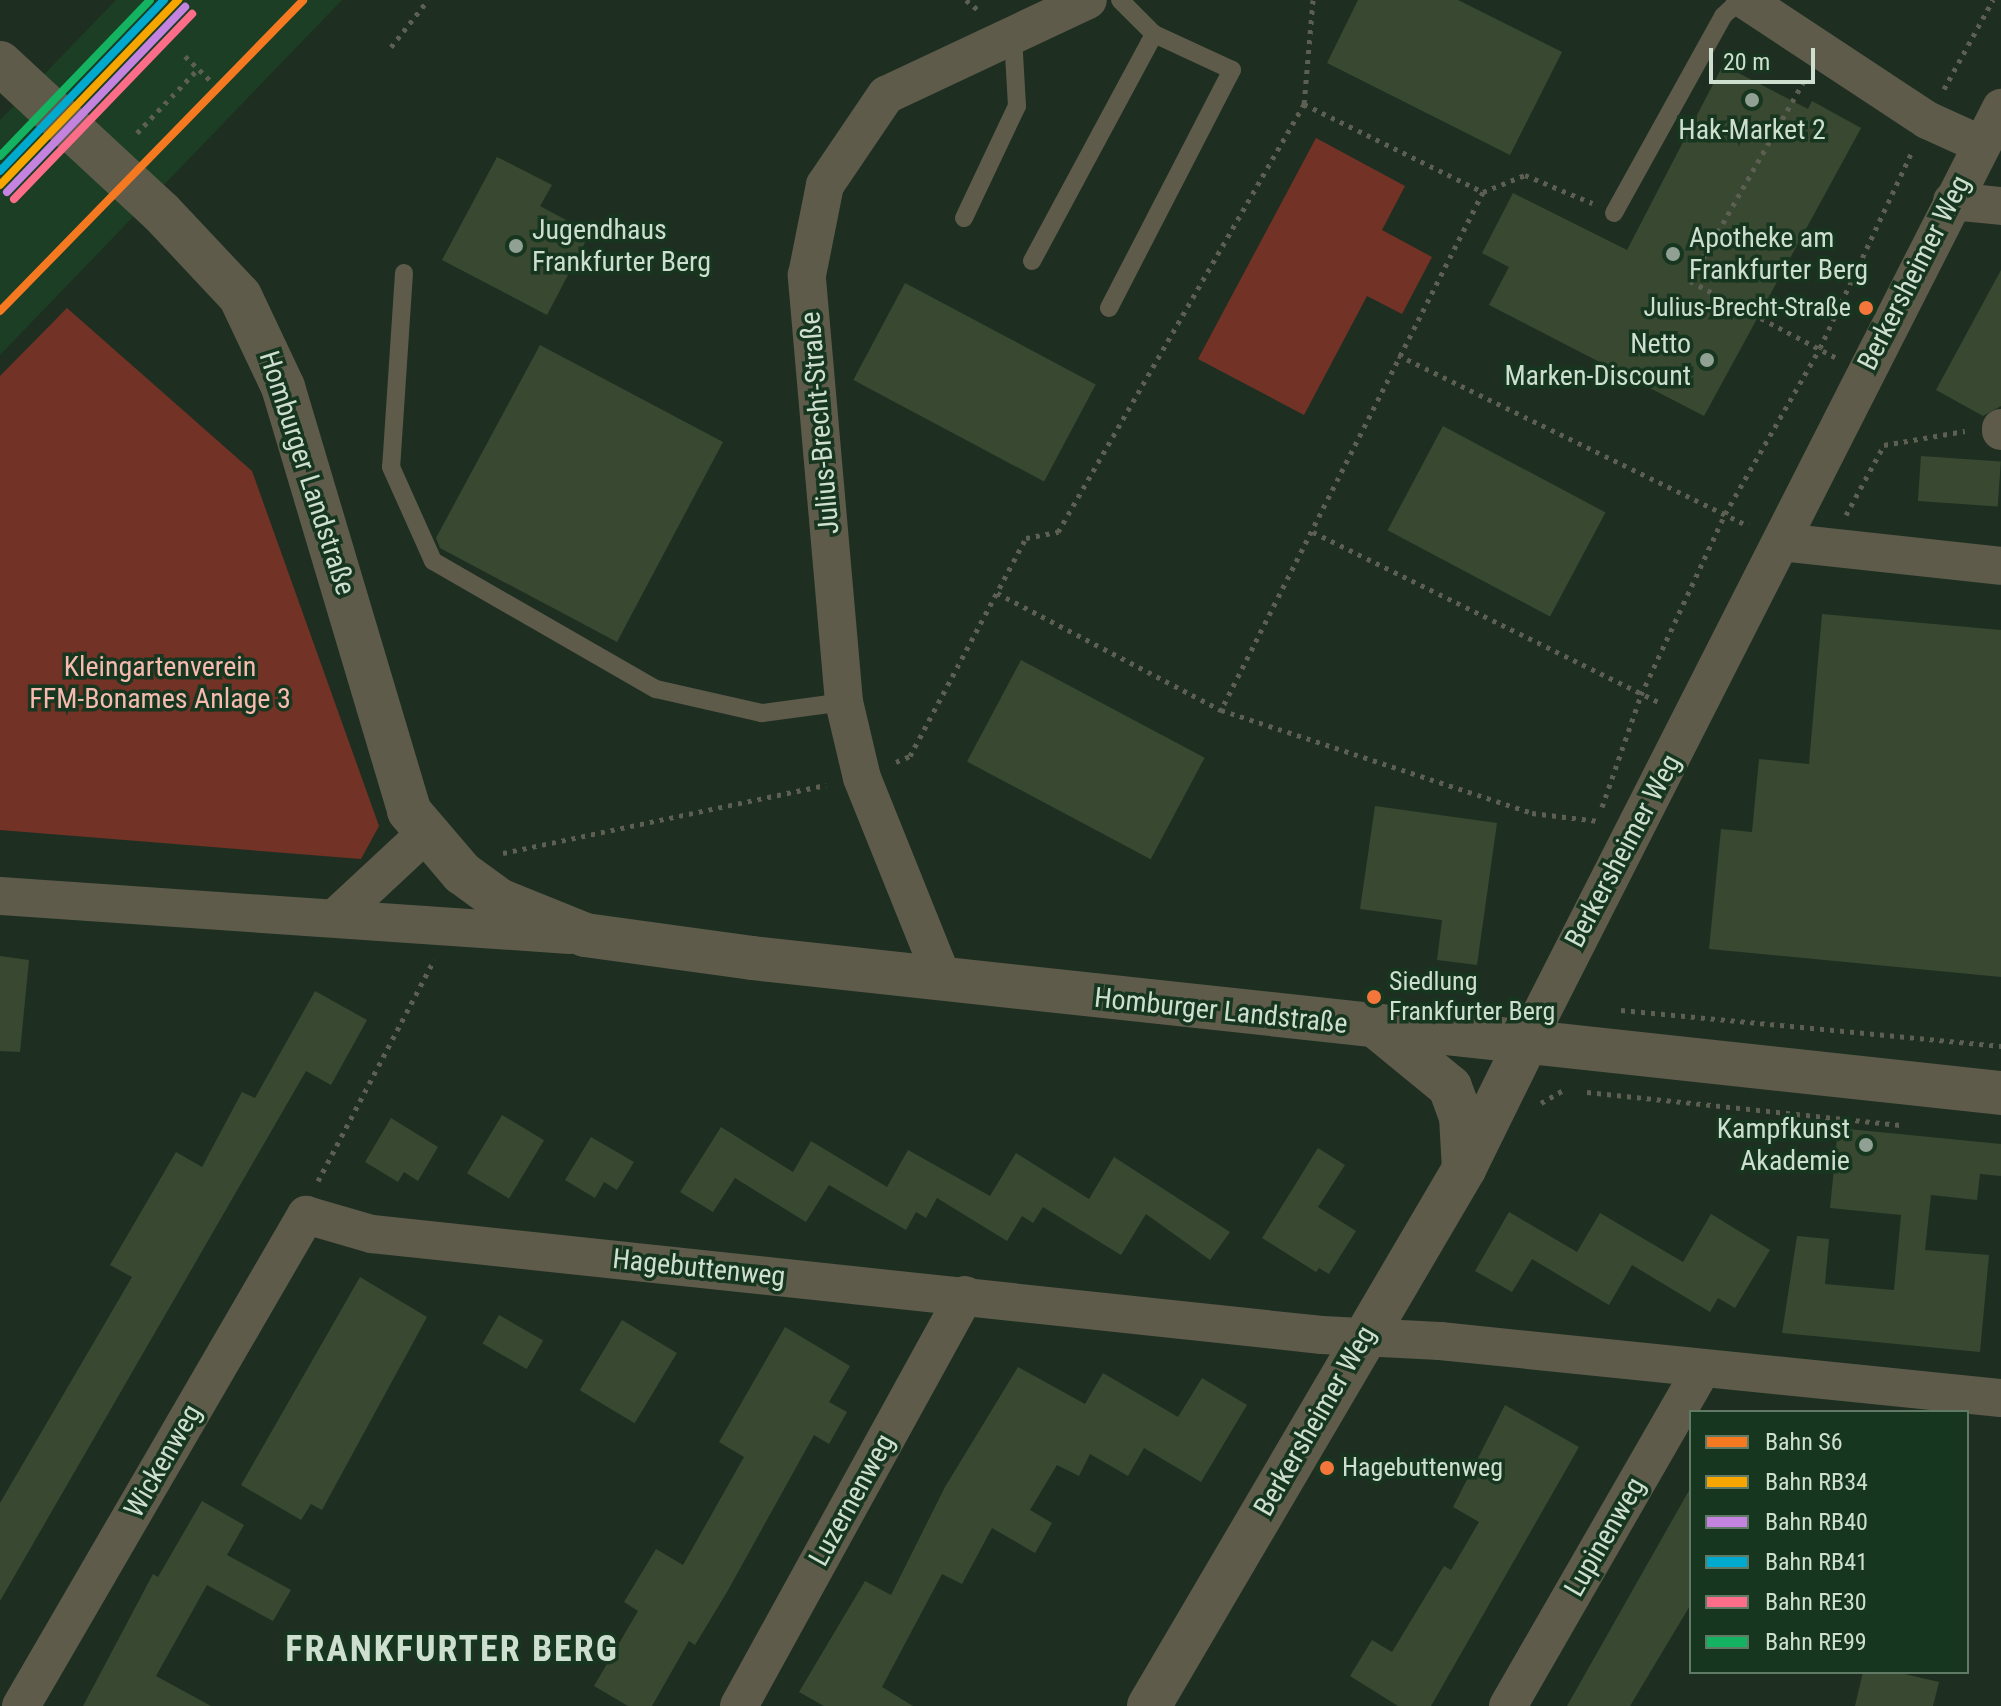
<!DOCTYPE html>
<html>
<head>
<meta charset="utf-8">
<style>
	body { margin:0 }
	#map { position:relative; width:2001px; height:1706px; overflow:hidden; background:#1e2f22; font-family:"Roboto Condensed",sans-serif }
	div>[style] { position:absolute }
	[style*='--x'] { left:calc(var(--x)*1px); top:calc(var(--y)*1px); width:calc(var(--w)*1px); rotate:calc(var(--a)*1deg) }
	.built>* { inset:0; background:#1b3e24 }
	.green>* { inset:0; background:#723226 }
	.building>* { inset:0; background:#394831; transform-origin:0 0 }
	.path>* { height:5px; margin-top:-2.5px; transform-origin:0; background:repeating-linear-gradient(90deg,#5c5f52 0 4px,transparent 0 10px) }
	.service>* { height:18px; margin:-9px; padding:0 9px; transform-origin:9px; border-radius:9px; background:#5e5b4b }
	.minor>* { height:38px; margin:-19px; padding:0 19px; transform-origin:19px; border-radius:19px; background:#5e5b4b }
	.tertiary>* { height:44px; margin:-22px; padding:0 22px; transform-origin:22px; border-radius:22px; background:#5e5b4b }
	.rail-1>* { height:8px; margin:-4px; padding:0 4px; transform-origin:4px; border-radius:4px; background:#f57921 }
	.rail-2>* { height:8px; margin:-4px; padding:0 4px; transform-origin:4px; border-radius:4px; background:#f7a600 }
	.rail-3>* { height:8px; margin:-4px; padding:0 4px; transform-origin:4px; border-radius:4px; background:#c483df }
	.rail-4>* { height:8px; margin:-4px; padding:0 4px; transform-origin:4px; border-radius:4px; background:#00a9ce }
	.rail-5>* { height:8px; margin:-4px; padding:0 4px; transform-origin:4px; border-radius:4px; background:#fb6d88 }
	.rail-6>* { height:8px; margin:-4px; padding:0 4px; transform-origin:4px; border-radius:4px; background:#13b361 }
	.dots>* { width:22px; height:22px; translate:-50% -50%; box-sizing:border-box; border:4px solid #17361f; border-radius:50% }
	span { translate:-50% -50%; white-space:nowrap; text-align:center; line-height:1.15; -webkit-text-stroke:7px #17361f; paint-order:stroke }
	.bus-label { font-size:26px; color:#cedfd0 }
	.right { translate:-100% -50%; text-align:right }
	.left { translate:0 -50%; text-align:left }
	.poi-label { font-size:28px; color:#cedfd0 }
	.street-label { font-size:28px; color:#cedfd0 }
	.park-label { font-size:28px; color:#f6baaf }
	.district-label { font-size:36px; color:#cedfd0; font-weight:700; letter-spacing:2px }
	.legend { position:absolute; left:1689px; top:1410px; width:280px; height:264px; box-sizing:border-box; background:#17361f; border:2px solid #607a66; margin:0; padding:10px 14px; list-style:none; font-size:24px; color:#cedfd0 }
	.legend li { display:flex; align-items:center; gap:16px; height:40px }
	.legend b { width:40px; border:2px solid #607a66 }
	.scale { position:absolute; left:1709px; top:48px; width:106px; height:36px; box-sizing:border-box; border:4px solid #cedfd0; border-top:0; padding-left:10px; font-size:24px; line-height:28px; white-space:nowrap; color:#cedfd0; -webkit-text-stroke:6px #17361f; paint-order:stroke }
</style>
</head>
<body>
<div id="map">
	<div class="built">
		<div style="clip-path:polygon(116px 0,342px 0,0 355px,0 120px)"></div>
	</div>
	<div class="green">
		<div style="clip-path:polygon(1316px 138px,1405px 186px,1382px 230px,1432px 257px,1402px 314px,1367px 296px,1304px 415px,1198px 359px)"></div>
		<div style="clip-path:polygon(67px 308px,252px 471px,379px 826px,361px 859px,0 830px,0 376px)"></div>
	</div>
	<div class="building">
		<div style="clip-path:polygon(1358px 0,1458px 0,1562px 52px,1510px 155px,1327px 63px)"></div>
		<div style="clip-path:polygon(1723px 65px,1808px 109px,1812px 101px,1861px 128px,1704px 416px,1489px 305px,1509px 267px,1482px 253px,1513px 193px,1627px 250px)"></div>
		<div style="clip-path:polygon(497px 157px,552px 185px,540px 206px,590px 233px,547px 315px,442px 260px)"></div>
		<div style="clip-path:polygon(2001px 270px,2001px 406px,1983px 416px,1936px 390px)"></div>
		<div style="left:905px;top:283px;width:216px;height:110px;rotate:28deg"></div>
		<div style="clip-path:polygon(540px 345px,723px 442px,617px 642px,440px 548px,436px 538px)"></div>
		<div style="left:1443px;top:426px;width:184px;height:118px;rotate:28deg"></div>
		<div style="left:1921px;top:456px;width:80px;height:45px;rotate:4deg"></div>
		<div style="clip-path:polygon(1822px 614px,2001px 630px,2001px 977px,1709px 949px,1721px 829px,1752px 832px,1759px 759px,1809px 764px)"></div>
		<div style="left:1021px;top:660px;width:208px;height:115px;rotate:28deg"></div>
		<div style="clip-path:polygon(1375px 806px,1497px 823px,1477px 965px,1437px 960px,1442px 920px,1360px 909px)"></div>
		<div style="clip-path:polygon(0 956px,29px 960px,20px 1052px,0 1051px)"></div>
		<div style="clip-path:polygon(315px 991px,367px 1020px,331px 1085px,306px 1071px,0 1601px,0 1503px,132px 1277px,110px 1265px,176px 1152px,202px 1167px,242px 1092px,255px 1098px)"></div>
		<div style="left:502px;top:1115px;width:49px;height:68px;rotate:31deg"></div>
		<div style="clip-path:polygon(391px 1118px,438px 1147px,418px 1181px,404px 1172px,398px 1182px,365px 1162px)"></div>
		<div style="clip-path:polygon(721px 1127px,793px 1172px,811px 1141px,887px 1187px,908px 1150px,990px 1196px,1016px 1153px,1089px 1199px,1114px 1157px,1230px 1232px,1210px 1260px,1146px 1214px,1121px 1255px,1043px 1207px,1033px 1223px,1022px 1216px,1007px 1241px,937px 1198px,926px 1218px,916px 1212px,906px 1230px,829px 1185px,806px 1222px,735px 1178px,713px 1212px,680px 1192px)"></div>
		<div style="clip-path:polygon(1838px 1128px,2001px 1144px,2001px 1176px,1980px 1174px,1977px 1200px,1931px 1195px,1925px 1250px,1989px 1255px,1980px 1352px,1782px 1333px,1797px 1236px,1829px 1239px,1825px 1284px,1894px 1290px,1901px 1215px,1830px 1208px)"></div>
		<div style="clip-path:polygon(591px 1137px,634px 1162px,617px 1190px,604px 1182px,595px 1198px,565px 1180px)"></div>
		<div style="clip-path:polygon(1318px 1148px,1345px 1165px,1318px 1207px,1356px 1231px,1329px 1274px,1319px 1268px,1316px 1272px,1262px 1238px)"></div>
		<div style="clip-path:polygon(1509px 1212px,1577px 1252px,1600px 1213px,1683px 1262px,1711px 1214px,1770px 1250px,1735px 1308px,1718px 1298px,1710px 1312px,1632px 1265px,1609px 1305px,1532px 1259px,1512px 1292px,1475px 1271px)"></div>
		<div style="clip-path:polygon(360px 1277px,427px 1317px,322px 1510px,311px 1504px,301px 1520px,241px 1485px)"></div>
		<div style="left:499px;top:1315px;width:51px;height:33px;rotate:30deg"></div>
		<div style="left:622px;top:1320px;width:64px;height:82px;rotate:31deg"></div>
		<div style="clip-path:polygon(785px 1327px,850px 1366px,829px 1402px,847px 1412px,829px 1444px,814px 1435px,727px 1592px,695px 1645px,689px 1641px,652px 1706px,628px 1706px,594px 1686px,638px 1611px,624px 1602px,656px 1549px,683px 1565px,744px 1457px,719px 1442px)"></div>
		<div style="clip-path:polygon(1018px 1367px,1085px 1404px,1103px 1373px,1178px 1417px,1202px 1378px,1247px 1405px,1201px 1482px,1144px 1448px,1128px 1476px,1090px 1454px,1079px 1476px,1057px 1465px,1030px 1510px,1052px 1523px,1035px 1553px,992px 1528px,962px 1584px,942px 1574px,882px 1687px,913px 1706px,824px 1706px,799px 1692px,865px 1581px,891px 1595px,945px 1487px)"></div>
		<div style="clip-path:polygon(1505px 1405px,1579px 1447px,1431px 1706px,1398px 1706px,1350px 1676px,1372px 1640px,1392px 1652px,1444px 1566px,1451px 1570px,1479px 1522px,1453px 1507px)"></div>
		<div style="clip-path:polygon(1691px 1487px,1691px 1604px,1630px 1706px,1567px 1706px)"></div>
		<div style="clip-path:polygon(202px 1501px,244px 1525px,227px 1555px,291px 1590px,273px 1621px,207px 1585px,156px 1676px,211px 1706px,83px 1706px,153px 1574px,158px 1577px)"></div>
		<div style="clip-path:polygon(1863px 1672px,1896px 1672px,1939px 1682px,1933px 1706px,1855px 1706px)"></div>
	</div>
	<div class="path">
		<div style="--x:966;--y:0;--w:19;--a:39"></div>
		<div style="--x:1313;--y:0;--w:104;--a:94.9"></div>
		<div style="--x:1304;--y:104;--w:199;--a:26.2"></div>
		<div style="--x:1483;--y:192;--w:45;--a:-22"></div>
		<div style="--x:1525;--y:175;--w:73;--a:22.7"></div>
		<div style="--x:391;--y:47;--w:60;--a:-51.8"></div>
		<div style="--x:185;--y:56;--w:36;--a:44"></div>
		<div style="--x:1804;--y:81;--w:230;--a:119.7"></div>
		<div style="--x:1690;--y:281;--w:164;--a:27.7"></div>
		<div style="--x:1944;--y:89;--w:102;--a:-61.2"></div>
		<div style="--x:137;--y:133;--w:88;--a:-46.4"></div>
		<div style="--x:1483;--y:192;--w:580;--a:116.83"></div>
		<div style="--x:1221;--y:710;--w:328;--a:18.3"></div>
		<div style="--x:1532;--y:813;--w:67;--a:6.8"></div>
		<div style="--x:1398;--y:355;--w:390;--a:26"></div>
		<div style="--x:1846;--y:515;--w:80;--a:-61.5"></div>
		<div style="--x:1884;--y:445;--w:82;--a:-9.8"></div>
		<div style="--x:1313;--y:532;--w:388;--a:26.2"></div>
		<div style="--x:997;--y:593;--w:253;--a:27.6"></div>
		<div style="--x:896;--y:762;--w:15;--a:-23"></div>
		<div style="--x:910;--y:756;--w:247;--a:-62"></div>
		<div style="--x:1026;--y:538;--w:33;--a:-11"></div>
		<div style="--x:1058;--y:532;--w:494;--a:-60.1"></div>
		<div style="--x:1602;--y:807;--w:119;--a:-70.8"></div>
		<div style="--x:1641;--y:695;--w:200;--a:-65.1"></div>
		<div style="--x:1725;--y:514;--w:191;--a:-60.2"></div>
		<div style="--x:1820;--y:348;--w:217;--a:-64.9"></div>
		<div style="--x:503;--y:853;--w:330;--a:-11.9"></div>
		<div style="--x:1621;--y:1010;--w:382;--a:5.4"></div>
		<div style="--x:1587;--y:1092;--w:315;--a:6"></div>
		<div style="--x:1541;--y:1103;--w:28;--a:-30"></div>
		<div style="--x:318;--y:1181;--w:250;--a:-62.3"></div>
	</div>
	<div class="service">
		<div style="--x:1614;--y:213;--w:225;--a:-61"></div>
		<div style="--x:1723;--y:16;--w:23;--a:-43"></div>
		<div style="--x:964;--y:218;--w:124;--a:-64.7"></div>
		<div style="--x:1017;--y:106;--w:69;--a:-93.3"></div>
		<div style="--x:1032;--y:261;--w:258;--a:-61.7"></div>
		<div style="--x:1154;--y:34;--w:48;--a:-135"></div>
		<div style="--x:404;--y:273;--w:194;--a:93.8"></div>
		<div style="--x:391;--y:467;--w:103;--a:65.9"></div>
		<div style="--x:433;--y:561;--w:257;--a:29.9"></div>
		<div style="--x:656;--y:689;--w:109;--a:12.8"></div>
		<div style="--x:762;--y:713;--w:83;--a:-7.6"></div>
		<div style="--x:1109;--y:308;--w:268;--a:-62.7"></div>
		<div style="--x:1232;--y:70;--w:86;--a:-155.2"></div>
	</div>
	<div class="minor">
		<div style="--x:1745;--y:0;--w:218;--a:33.4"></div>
		<div style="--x:1927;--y:120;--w:58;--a:24.4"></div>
		<div style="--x:1952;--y:201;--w:49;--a:5.8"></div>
		<div style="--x:2001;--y:428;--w:3;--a:90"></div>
		<div style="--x:1781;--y:542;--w:221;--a:6.2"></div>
		<div style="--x:0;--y:896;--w:571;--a:3.91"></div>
		<div style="--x:336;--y:917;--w:122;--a:-43"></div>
		<div style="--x:942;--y:977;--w:214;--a:-111.9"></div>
		<div style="--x:862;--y:778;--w:78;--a:-103.3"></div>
		<div style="--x:844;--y:702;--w:429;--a:-95"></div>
		<div style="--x:807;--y:275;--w:92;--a:-78.7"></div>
		<div style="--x:825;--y:185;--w:109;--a:-55.9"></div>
		<div style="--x:886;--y:95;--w:223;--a:-25.2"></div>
		<div style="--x:1526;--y:1043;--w:1049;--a:-63.07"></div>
		<div style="--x:21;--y:1706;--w:568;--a:-59.87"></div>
		<div style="--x:306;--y:1215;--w:69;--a:16.1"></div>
		<div style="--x:372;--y:1234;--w:955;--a:6.07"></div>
		<div style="--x:1322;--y:1335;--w:118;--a:2.9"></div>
		<div style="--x:1440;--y:1341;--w:564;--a:5.8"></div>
		<div style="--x:739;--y:1706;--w:469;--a:-61.2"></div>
		<div style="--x:1508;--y:1706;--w:390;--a:-60.1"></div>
	</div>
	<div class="tertiary">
		<div style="--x:0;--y:63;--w:219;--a:42.8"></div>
		<div style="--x:161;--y:212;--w:115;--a:46.8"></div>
		<div style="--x:240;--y:296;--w:101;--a:64.7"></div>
		<div style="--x:283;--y:387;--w:442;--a:73.4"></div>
		<div style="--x:409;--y:811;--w:82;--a:49.5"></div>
		<div style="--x:462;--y:873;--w:46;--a:36.1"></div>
		<div style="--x:499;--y:900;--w:93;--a:22.1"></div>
		<div style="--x:585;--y:935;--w:169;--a:7.8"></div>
		<div style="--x:752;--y:958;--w:1256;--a:6.17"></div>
		<div style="--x:1378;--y:1028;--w:93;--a:39.3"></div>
		<div style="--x:1450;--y:1087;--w:32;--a:70"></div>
		<div style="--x:1461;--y:1117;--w:52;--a:86.7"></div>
		<div style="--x:1149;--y:1706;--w:623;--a:-59.6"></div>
		<div style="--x:1464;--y:1169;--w:140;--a:-63.8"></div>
	</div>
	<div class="rail-1">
		<div style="--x:0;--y:311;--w:434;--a:-45.7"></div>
	</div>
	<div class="rail-2">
		<div style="--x:0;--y:185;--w:257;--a:-46.1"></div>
	</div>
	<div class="rail-3">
		<div style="--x:7;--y:192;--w:257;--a:-46.1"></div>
	</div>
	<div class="rail-4">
		<div style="--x:0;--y:171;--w:237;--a:-46.2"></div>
	</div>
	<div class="rail-5">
		<div style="--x:14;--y:199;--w:257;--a:-46.1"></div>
	</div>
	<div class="rail-6">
		<div style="--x:0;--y:156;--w:216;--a:-46.1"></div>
	</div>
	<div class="dots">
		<div style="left:1752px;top:100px;background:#90a193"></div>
		<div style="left:516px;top:246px;background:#90a193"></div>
		<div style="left:1673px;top:254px;background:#90a193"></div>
		<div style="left:1866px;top:308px;background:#f5763a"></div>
		<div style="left:1707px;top:360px;background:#90a193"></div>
		<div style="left:1374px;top:997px;background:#f5763a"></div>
		<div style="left:1866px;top:1145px;background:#90a193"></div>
		<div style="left:1327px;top:1468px;background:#f5763a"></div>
	</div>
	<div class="bus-label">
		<span class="right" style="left:1851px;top:308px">Julius-Brecht-Straße</span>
		<span class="left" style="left:1389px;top:997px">Siedlung<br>Frankfurter Berg</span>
		<span class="left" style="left:1342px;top:1468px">Hagebuttenweg</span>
	</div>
	<div class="poi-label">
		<span style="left:1752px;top:130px">Hak-Market 2</span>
		<span class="left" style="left:532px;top:246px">Jugendhaus<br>Frankfurter Berg</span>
		<span class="left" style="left:1689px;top:254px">Apotheke am<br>Frankfurter Berg</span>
		<span class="right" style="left:1691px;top:360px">Netto<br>Marken-Discount</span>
		<span class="right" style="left:1850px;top:1145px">Kampfkunst<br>Akademie</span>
	</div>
	<div class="street-label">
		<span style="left:1914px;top:273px;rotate:-63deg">Berkersheimer Weg</span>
		<span style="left:820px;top:423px;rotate:-95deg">Julius-Brecht-Straße</span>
		<span style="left:307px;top:473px;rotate:72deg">Homburger Landstraße</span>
		<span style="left:1623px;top:851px;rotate:-62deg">Berkersheimer Weg</span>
		<span style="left:1221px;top:1011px;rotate:6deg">Homburger Landstraße</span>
		<span style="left:699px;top:1268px;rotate:6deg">Hagebuttenweg</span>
		<span style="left:1315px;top:1421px;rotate:-60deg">Berkersheimer Weg</span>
		<span style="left:163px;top:1461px;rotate:-60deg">Wickenweg</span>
		<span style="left:852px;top:1500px;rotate:-61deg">Luzernenweg</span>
		<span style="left:1605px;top:1537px;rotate:-60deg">Lupinenweg</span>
	</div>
	<div class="park-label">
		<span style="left:160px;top:683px">Kleingartenverein<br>FFM-Bonames Anlage 3</span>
	</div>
	<div class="district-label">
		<span style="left:452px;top:1650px">FRANKFURTER BERG</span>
	</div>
	<ul class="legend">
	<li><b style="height:10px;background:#f57921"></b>Bahn S6</li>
	<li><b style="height:10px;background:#f7a600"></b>Bahn RB34</li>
	<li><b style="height:10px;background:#c483df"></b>Bahn RB40</li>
	<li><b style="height:10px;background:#00a9ce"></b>Bahn RB41</li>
	<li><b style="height:10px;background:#fb6d88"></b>Bahn RE30</li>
	<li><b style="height:10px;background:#13b361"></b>Bahn RE99</li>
	</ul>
	<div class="scale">20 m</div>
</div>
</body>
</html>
